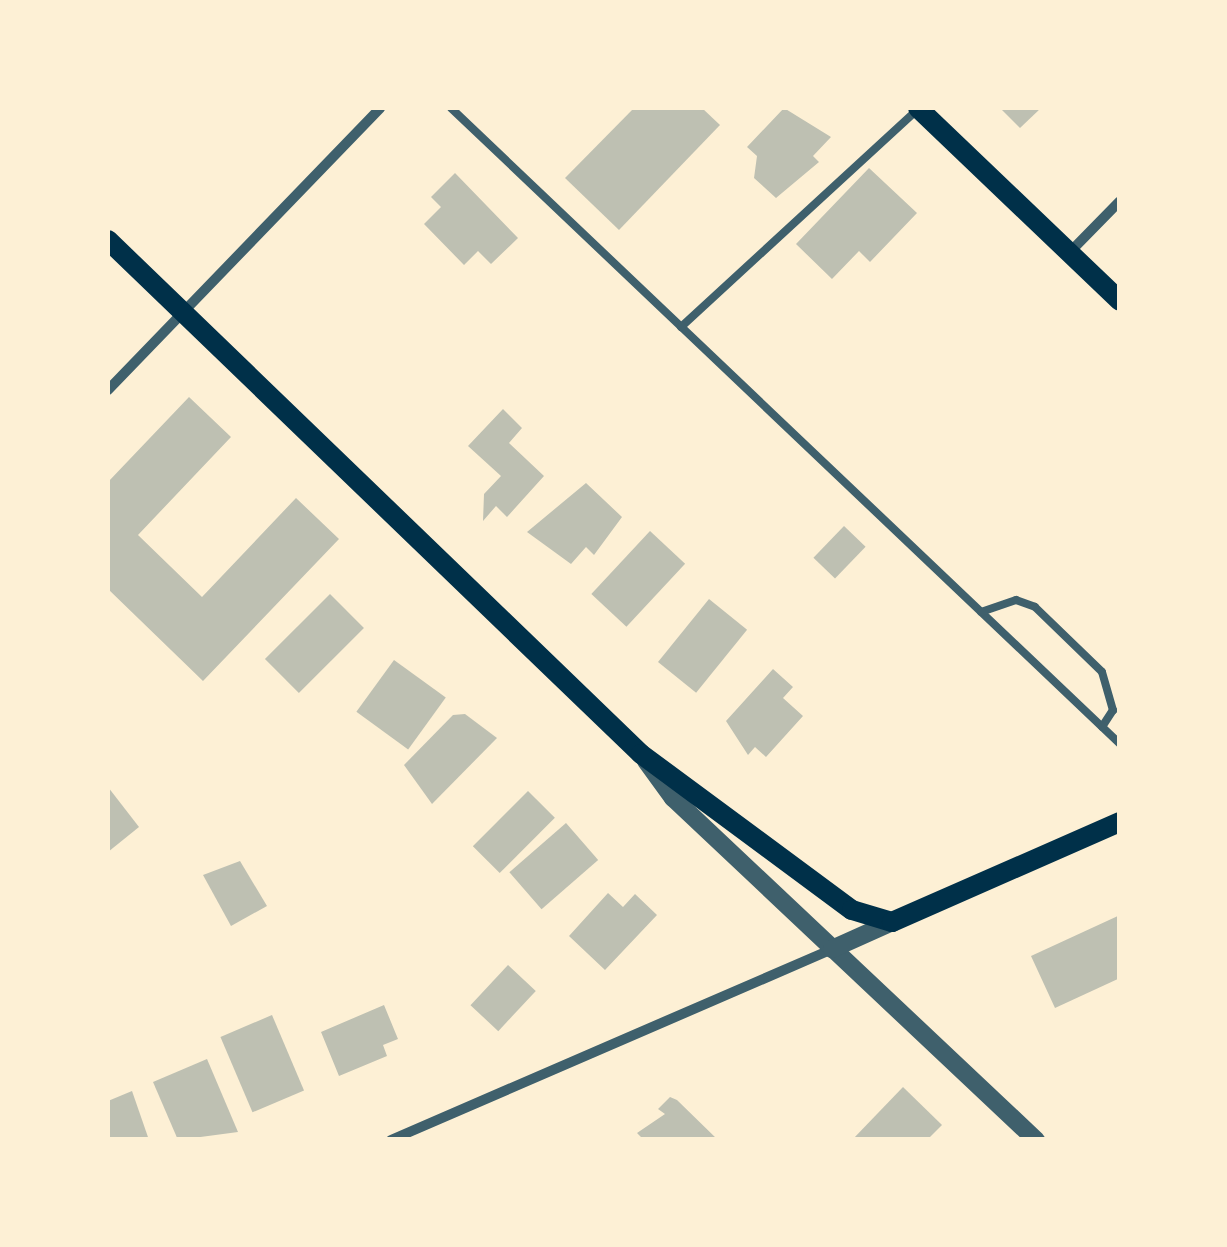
<!DOCTYPE html>
<html>
<head>
<meta charset="utf-8">
<style>
	body { margin:0 }
	#map { position:relative; width:1227px; height:1247px; overflow:hidden; background:#fdf0d5; font-family:"Titillium Web",sans-serif }
	div>[style] { position:absolute }
	[style*='--x'] { left:calc(var(--x)*1px); top:calc(var(--y)*1px); width:calc(var(--w)*1px); rotate:calc(var(--a)*1deg) }
	.building>* { inset:0; background:#bec0b2; transform-origin:0 0 }
	.service>* { height:8px; margin:-4px; padding:0 4px; transform-origin:4px; border-radius:4px; background:#3f606c }
	.minor>* { height:10px; margin:-5px; padding:0 5px; transform-origin:5px; border-radius:5px; background:#3f606c }
	.tertiary>* { height:18px; margin:-9px; padding:0 9px; transform-origin:9px; border-radius:9px; background:#3f606c }
	.secondary>* { height:20px; margin:-10px; padding:0 10px; transform-origin:10px; border-radius:10px; background:#003049 }
	span { translate:-50% -50%; white-space:nowrap; text-align:center; line-height:1.15; -webkit-text-stroke:8px #fdf0d5; paint-order:stroke }
	.frame { position:absolute; inset:0; border:110px solid #fdf0d5; pointer-events:none }
</style>
</head>
<body>
<div id="map">
	<div class="building">
		<div style="clip-path:polygon(634px 108px,702px 108px,720px 125px,619px 230px,565px 178px)"></div>
		<div style="clip-path:polygon(784px 108px,831px 137px,813px 156px,819px 162px,776px 198px,754px 178px,757px 156px,747px 147px)"></div>
		<div style="clip-path:polygon(1000px 108px,1041px 108px,1020px 128px)"></div>
		<div style="clip-path:polygon(869px 168px,917px 213px,870px 262px,859px 251px,832px 279px,796px 244px)"></div>
		<div style="clip-path:polygon(455px 173px,518px 238px,491px 264px,478px 251px,464px 265px,424px 224px,441px 207px,431px 197px)"></div>
		<div style="clip-path:polygon(189px 397px,231px 437px,138px 535px,202px 597px,296px 498px,339px 539px,203px 681px,108px 589px,108px 482px)"></div>
		<div style="clip-path:polygon(503px 409px,522px 428px,509px 443px,544px 476px,507px 517px,496px 506px,483px 521px,484px 494px,501px 476px,468px 446px)"></div>
		<div style="clip-path:polygon(586px 483px,622px 517px,594px 555px,586px 547px,571px 564px,527px 532px)"></div>
		<div style="left:844px;top:526px;width:30px;height:44px;rotate:44deg"></div>
		<div style="left:650px;top:531px;width:48px;height:86px;rotate:43deg"></div>
		<div style="left:330px;top:594px;width:48px;height:92px;rotate:45deg"></div>
		<div style="left:709px;top:599px;width:49px;height:81px;rotate:39deg"></div>
		<div style="left:394px;top:660px;width:64px;height:64px;rotate:36deg"></div>
		<div style="clip-path:polygon(773px 669px,793px 687px,783px 698px,803px 716px,766px 757px,755px 747px,748px 755px,726px 721px)"></div>
		<div style="clip-path:polygon(465px 714px,497px 738px,432px 804px,404px 765px,453px 715px)"></div>
		<div style="clip-path:polygon(108px 787px,139px 827px,108px 852px)"></div>
		<div style="left:528px;top:791px;width:38px;height:78px;rotate:45deg"></div>
		<div style="left:566px;top:823px;width:49px;height:75px;rotate:49deg"></div>
		<div style="clip-path:polygon(240px 861px,267px 906px,231px 926px,203px 875px)"></div>
		<div style="clip-path:polygon(608px 893px,623px 907px,635px 894px,657px 915px,605px 970px,569px 936px)"></div>
		<div style="clip-path:polygon(1120px 915px,1120px 978px,1055px 1008px,1031px 956px)"></div>
		<div style="left:508px;top:965px;width:38px;height:55px;rotate:43deg"></div>
		<div style="clip-path:polygon(384px 1005px,398px 1039px,383px 1045px,387px 1056px,339px 1076px,321px 1032px)"></div>
		<div style="left:272px;top:1015px;width:82px;height:56px;rotate:67deg"></div>
		<div style="clip-path:polygon(207px 1059px,238px 1132px,178px 1140px,153px 1082px)"></div>
		<div style="clip-path:polygon(903px 1087px,942px 1125px,927px 1140px,852px 1140px)"></div>
		<div style="clip-path:polygon(132px 1091px,149px 1140px,108px 1140px,108px 1101px)"></div>
		<div style="clip-path:polygon(670px 1097px,677px 1100px,718px 1140px,644px 1140px,637px 1133px,665px 1114px,658px 1109px)"></div>
	</div>
	<div class="service">
		<div style="--x:451;--y:108;--w:923;--a:43.55"></div>
		<div style="--x:681;--y:327;--w:321;--a:-42.6"></div>
		<div style="--x:981;--y:612;--w:37;--a:-19"></div>
		<div style="--x:1016;--y:600;--w:20;--a:20"></div>
		<div style="--x:1035;--y:607;--w:93;--a:44.1"></div>
		<div style="--x:1102;--y:672;--w:40;--a:74"></div>
		<div style="--x:1113;--y:710;--w:20;--a:123"></div>
	</div>
	<div class="minor">
		<div style="--x:1070;--y:252;--w:71;--a:-45.6"></div>
		<div style="--x:108;--y:390;--w:392;--a:-46"></div>
		<div style="--x:391;--y:1140;--w:481;--a:-23.4"></div>
	</div>
	<div class="tertiary">
		<div style="--x:646;--y:761;--w:46;--a:53.9"></div>
		<div style="--x:673;--y:798;--w:499;--a:43.3"></div>
		<div style="--x:832;--y:949;--w:66;--a:-24.2"></div>
	</div>
	<div class="secondary">
		<div style="--x:918;--y:108;--w:279;--a:43.7"></div>
		<div style="--x:108;--y:240;--w:740;--a:43.96"></div>
		<div style="--x:641;--y:754;--w:262;--a:36.5"></div>
		<div style="--x:852;--y:910;--w:42;--a:16.7"></div>
		<div style="--x:892;--y:922;--w:249;--a:-23.7"></div>
	</div>
	<div class="frame"></div>
</div>
</body>
</html>
